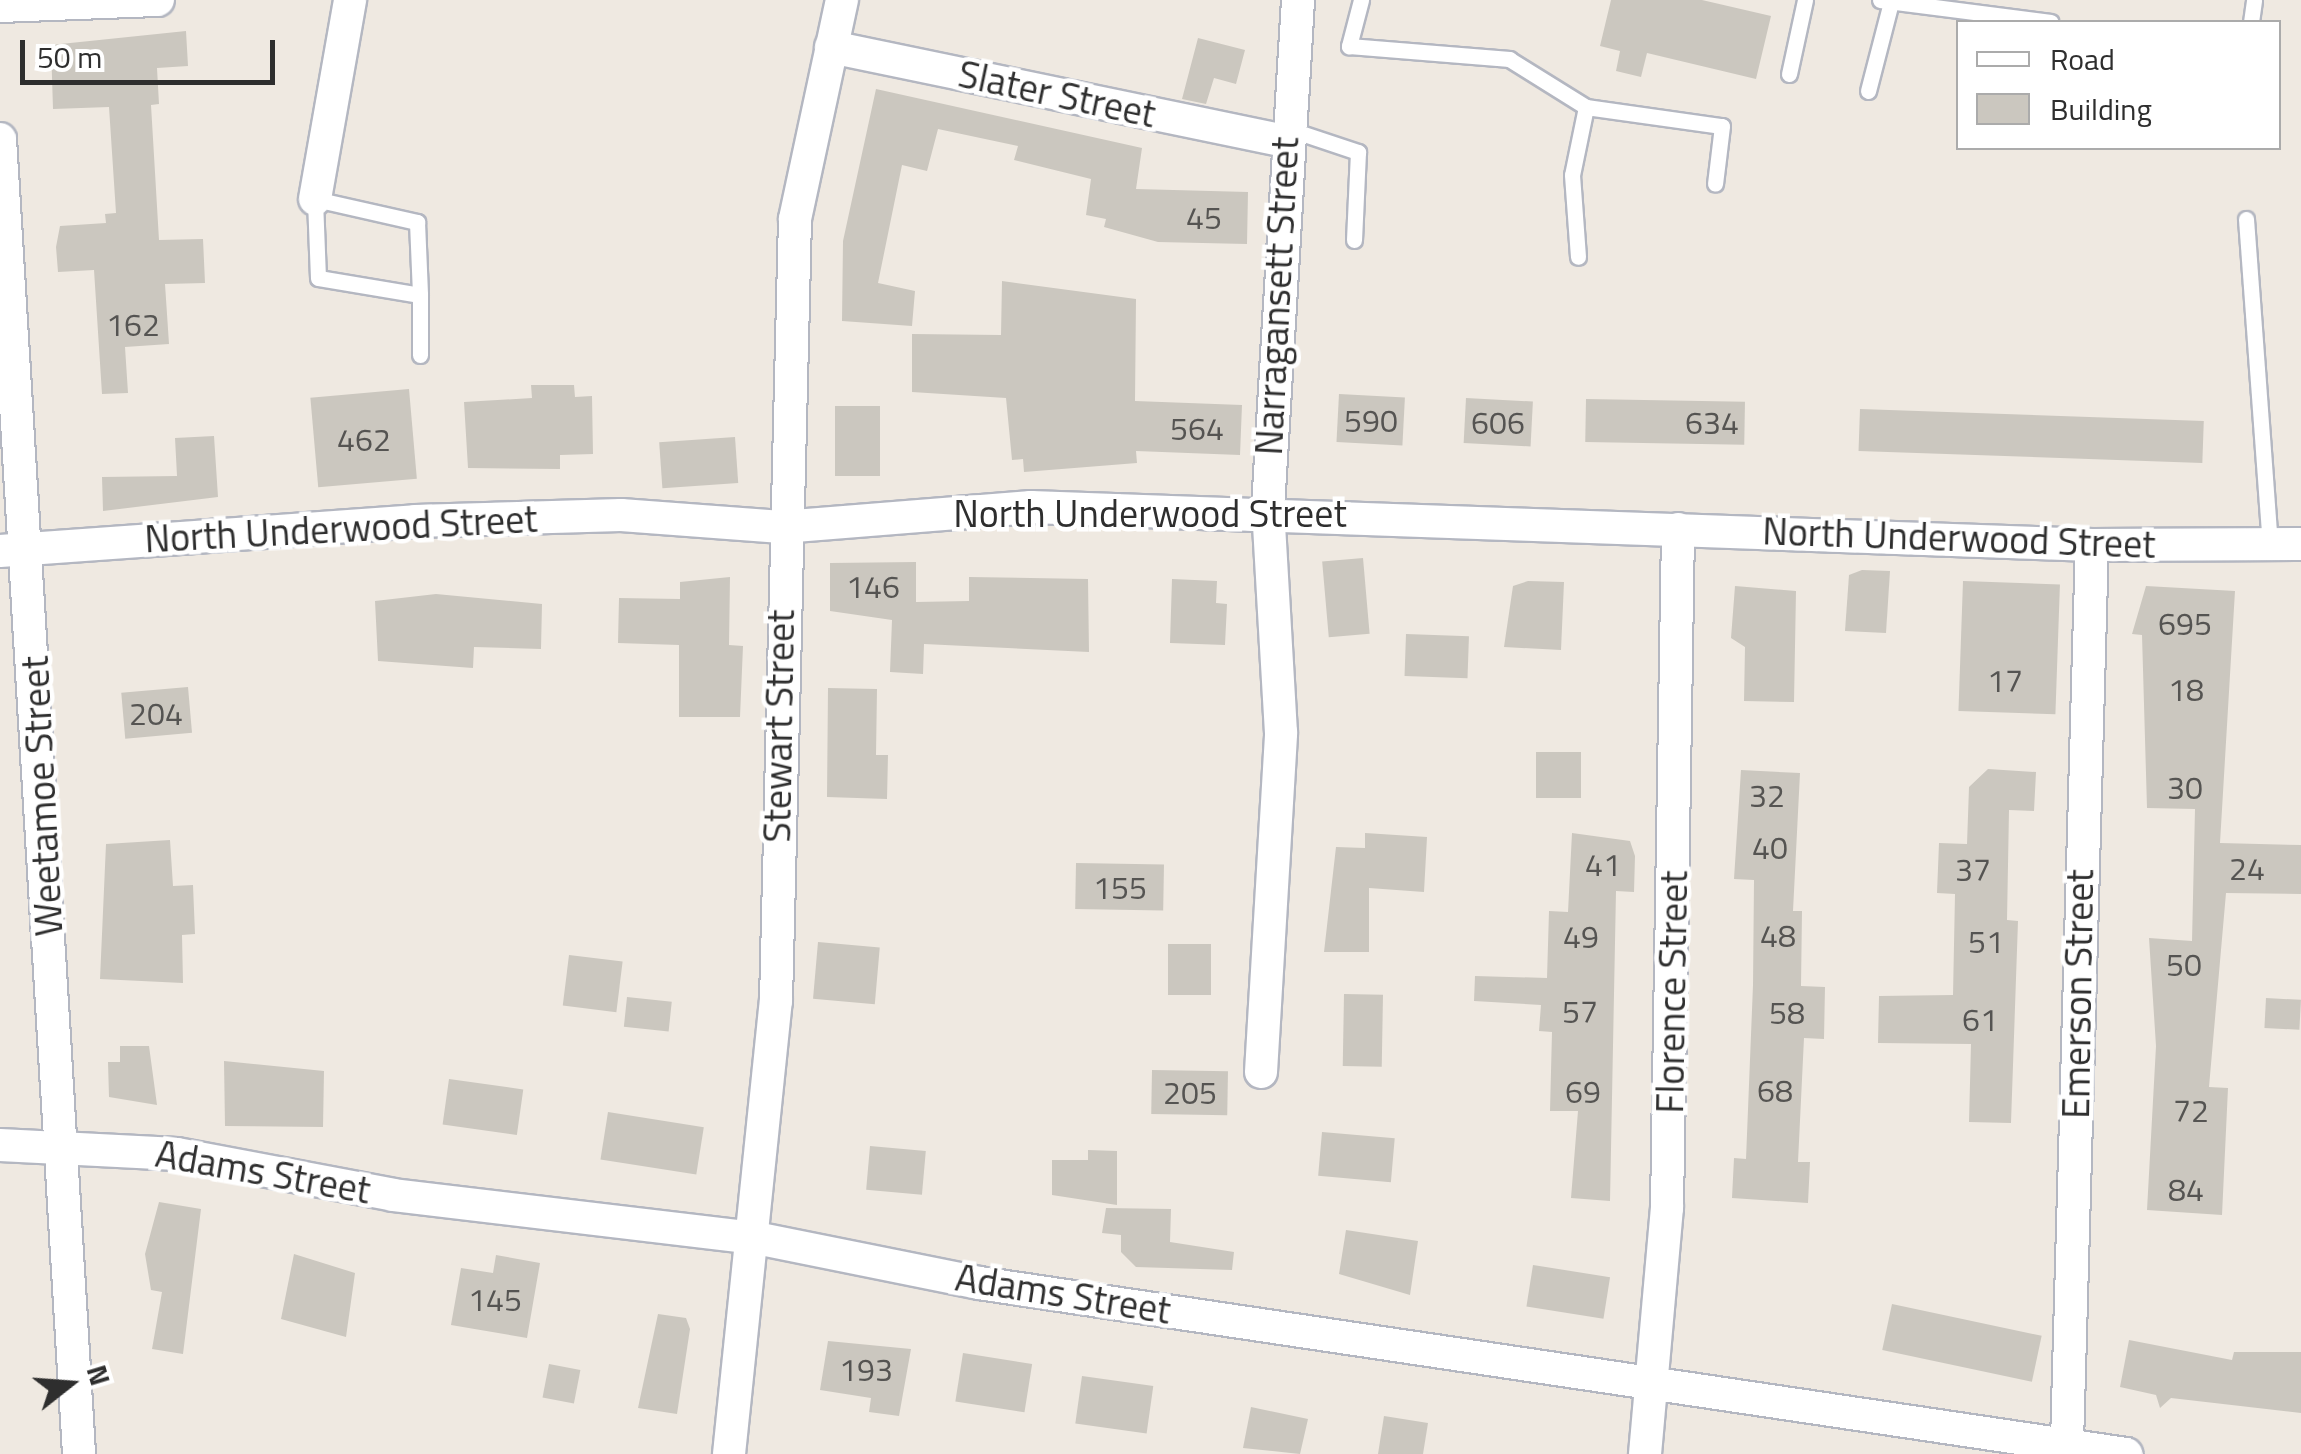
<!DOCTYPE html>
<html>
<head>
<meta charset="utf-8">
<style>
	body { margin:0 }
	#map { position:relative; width:2301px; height:1454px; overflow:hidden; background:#efe9e1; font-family:"Titillium Web",sans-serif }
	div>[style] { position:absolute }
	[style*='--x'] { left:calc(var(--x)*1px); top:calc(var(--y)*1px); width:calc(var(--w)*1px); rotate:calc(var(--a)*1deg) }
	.building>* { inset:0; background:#cbc7bf; transform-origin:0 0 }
	.roads { filter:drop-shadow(2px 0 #b4b7c1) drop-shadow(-2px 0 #b4b7c1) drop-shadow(0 2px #b4b7c1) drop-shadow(0 -2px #b4b7c1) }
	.lane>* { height:15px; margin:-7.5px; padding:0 7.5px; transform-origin:7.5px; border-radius:7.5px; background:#fff }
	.street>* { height:32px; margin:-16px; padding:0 16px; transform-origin:16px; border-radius:16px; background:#fff }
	span { translate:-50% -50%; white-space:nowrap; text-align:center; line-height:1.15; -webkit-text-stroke:9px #fff; paint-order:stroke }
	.number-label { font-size:32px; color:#555452 }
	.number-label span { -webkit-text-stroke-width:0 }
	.street-label { font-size:38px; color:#2e2e2e }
	.legend { position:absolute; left:1956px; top:20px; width:325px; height:130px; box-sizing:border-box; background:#fff; border:2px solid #ababab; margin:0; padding:12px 18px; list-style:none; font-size:30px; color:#2e2e2e }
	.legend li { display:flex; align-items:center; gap:20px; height:50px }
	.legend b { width:50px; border:2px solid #ababab }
	.north { position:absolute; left:20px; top:1334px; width:100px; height:100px; -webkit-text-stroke:8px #fff; paint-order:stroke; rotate:73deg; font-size:28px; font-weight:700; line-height:40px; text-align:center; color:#2e2e2e }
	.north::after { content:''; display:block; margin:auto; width:35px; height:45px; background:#2e2e2e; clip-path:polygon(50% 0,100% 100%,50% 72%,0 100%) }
	.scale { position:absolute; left:20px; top:40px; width:255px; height:45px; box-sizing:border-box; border:5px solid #2e2e2e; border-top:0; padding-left:12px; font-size:30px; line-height:35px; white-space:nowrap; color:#2e2e2e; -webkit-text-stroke:8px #fff; paint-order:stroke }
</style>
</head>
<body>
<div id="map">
	<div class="building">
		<div style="clip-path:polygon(1611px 0,1702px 0,1771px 16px,1756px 79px,1647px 53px,1641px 77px,1616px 71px,1620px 51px,1600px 46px)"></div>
		<div style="clip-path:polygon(186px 31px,188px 66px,157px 68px,159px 104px,151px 105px,159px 240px,203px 239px,205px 283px,165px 284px,169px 344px,125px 347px,128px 393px,102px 394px,94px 270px,58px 272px,56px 247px,60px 226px,106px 223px,105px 214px,116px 213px,109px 107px,53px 109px,51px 45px)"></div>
		<div style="clip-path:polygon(1198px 38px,1245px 50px,1236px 84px,1214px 78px,1206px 104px,1182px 99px)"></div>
		<div style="clip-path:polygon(876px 89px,1142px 148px,1136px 189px,1248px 192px,1247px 244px,1158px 242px,1104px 227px,1106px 219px,1086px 215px,1091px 179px,1014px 160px,1018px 146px,938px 129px,927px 171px,902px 165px,878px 283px,915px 291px,912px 326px,842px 321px,843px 241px)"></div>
		<div style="clip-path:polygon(1002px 281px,1136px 299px,1135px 401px,1242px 405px,1240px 455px,1136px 451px,1137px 463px,1024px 472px,1023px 459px,1012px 460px,1006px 398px,912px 392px,912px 334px,1001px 335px)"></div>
		<div style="clip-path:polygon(531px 385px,574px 385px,575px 397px,592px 396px,593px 454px,560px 455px,560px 469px,468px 468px,464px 402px,532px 398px)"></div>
		<div style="left:409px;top:389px;width:90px;height:99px;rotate:85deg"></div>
		<div style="left:1339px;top:394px;width:66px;height:48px;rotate:3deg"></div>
		<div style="left:1466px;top:398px;width:67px;height:45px;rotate:3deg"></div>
		<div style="left:1586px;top:399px;width:159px;height:43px;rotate:1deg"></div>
		<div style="left:835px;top:406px;width:45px;height:70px"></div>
		<div style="left:1860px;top:409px;width:344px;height:42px;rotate:2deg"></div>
		<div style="clip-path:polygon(214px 436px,218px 497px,103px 511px,102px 477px,177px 476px,175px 438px)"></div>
		<div style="left:735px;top:437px;width:46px;height:76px;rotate:86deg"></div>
		<div style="left:1363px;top:558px;width:76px;height:41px;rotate:85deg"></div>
		<div style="clip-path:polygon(916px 562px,916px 602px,969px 601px,969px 577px,1088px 579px,1089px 652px,924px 644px,923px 674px,890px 672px,892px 620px,830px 611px,830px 563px)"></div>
		<div style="clip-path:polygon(1862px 570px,1890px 571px,1886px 633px,1845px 631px,1849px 575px)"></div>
		<div style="clip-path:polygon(730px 577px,729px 645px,743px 646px,740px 717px,679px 717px,679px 645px,618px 643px,619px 598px,680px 599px,680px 582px)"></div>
		<div style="clip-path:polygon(1172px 579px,1217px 581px,1216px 603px,1227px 604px,1225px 645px,1170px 643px)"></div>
		<div style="clip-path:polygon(1528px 581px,1564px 582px,1561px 650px,1504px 647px,1513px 586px)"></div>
		<div style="left:1963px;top:581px;width:97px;height:130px;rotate:2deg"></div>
		<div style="clip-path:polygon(1735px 586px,1796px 591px,1794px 702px,1744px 701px,1745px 647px,1731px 638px)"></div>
		<div style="clip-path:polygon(2146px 586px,2235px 591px,2220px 843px,2301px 845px,2301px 894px,2226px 893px,2209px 1087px,2228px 1088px,2222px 1215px,2147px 1210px,2156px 1046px,2149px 938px,2192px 941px,2195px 809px,2147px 808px,2142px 635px,2132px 634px)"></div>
		<div style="clip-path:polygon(436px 594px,542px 604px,541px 649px,474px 647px,473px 668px,378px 661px,375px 601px)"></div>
		<div style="left:1406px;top:634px;width:63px;height:42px;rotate:2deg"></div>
		<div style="left:188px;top:687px;width:46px;height:67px;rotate:85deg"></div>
		<div style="clip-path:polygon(828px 688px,877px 689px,876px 755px,888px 755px,887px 799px,827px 797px)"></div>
		<div style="left:1536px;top:752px;width:45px;height:46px"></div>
		<div style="clip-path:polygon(1988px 769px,2036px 772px,2034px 811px,2009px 810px,2007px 920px,2018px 921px,2011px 1123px,1969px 1122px,1971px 1044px,1878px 1043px,1879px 996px,1953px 995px,1955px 894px,1937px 893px,1939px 843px,1967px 844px,1969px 787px)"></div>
		<div style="clip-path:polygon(1741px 770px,1800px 773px,1793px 911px,1802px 911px,1801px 986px,1825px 987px,1824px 1039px,1804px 1038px,1798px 1162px,1810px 1162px,1808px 1203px,1732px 1198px,1734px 1158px,1746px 1159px,1753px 985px,1754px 880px,1734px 879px)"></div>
		<div style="clip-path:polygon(1365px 833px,1427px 837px,1424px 892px,1369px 888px,1369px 952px,1324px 952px,1336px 847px,1365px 848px)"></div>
		<div style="clip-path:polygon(1572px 833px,1630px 841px,1635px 856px,1634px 892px,1616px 891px,1610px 1201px,1571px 1198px,1578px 1111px,1550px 1111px,1552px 1032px,1539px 1031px,1541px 1005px,1474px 1001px,1475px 976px,1547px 978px,1549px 911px,1568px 912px)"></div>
		<div style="clip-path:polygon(170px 840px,173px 886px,193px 885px,195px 934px,182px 935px,183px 983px,100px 979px,106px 844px)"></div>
		<div style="left:1076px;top:863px;width:88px;height:46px;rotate:1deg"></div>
		<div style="left:818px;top:942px;width:62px;height:57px;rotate:5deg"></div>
		<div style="left:1168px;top:944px;width:43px;height:51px"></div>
		<div style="left:569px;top:955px;width:54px;height:51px;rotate:7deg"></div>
		<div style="left:1344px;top:994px;width:39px;height:72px;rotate:1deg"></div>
		<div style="left:627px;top:997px;width:45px;height:30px;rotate:6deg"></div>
		<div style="left:2266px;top:998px;width:35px;height:30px;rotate:3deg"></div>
		<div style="clip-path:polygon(120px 1046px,149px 1046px,157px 1105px,109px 1097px,108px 1062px,120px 1062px)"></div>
		<div style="clip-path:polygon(224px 1061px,324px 1071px,323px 1127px,225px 1126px)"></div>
		<div style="left:1152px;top:1070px;width:76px;height:44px;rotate:1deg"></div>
		<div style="left:449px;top:1079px;width:75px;height:46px;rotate:8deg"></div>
		<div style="left:608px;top:1112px;width:97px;height:48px;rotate:9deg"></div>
		<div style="left:1322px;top:1132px;width:73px;height:44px;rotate:5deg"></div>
		<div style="left:870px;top:1146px;width:56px;height:44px;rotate:5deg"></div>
		<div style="clip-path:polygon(1088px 1150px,1117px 1151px,1117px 1205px,1052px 1195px,1052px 1160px,1088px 1160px)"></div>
		<div style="clip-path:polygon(159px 1202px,201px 1209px,183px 1354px,152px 1349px,162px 1292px,151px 1290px,145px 1254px)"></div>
		<div style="clip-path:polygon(1106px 1208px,1171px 1209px,1170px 1242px,1234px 1252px,1232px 1270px,1136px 1267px,1121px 1252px,1121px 1235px,1102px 1233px)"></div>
		<div style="clip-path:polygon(1346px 1230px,1418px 1241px,1410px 1295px,1339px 1274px)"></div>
		<div style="clip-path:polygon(294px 1254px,355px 1273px,346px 1337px,281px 1319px)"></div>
		<div style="clip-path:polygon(496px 1255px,540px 1263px,527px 1338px,451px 1325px,461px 1268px,493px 1273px)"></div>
		<div style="left:1533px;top:1265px;width:78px;height:42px;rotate:9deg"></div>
		<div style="left:1892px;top:1304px;width:153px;height:47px;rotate:12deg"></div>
		<div style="clip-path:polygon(658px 1314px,686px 1318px,690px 1329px,677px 1414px,638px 1408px)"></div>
		<div style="clip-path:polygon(2129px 1340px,2232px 1360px,2234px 1352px,2301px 1352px,2301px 1413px,2171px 1398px,2160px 1408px,2156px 1395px,2120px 1387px)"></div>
		<div style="clip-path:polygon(828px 1341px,911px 1349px,899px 1416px,869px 1412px,871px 1398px,820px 1390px)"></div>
		<div style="left:963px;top:1353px;width:70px;height:49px;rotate:9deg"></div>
		<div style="left:549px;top:1364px;width:32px;height:34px;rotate:11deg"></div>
		<div style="left:1082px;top:1376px;width:72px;height:48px;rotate:8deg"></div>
		<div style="clip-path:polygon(1251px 1407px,1308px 1419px,1300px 1454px,1243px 1448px)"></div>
		<div style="clip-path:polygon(1384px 1416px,1428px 1423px,1423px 1454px,1378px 1454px)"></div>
	</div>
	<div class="roads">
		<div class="lane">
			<div style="--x:1361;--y:0;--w:48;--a:104.6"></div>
			<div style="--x:1349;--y:46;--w:161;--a:4.6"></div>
			<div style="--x:1509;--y:59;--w:91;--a:31.9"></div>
			<div style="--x:1586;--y:107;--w:69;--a:101.6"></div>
			<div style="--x:1572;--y:175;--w:82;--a:85.8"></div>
			<div style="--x:1880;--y:0;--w:172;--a:7.3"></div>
			<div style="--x:2251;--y:22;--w:22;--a:-82"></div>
			<div style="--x:1789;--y:74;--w:76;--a:-77.8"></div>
			<div style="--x:1868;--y:91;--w:92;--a:-75.5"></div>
			<div style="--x:1586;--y:107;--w:137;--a:8"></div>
			<div style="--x:1722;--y:126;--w:58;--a:96.9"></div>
			<div style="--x:1289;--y:129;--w:73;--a:18.4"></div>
			<div style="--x:1358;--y:152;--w:88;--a:92.6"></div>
			<div style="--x:315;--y:199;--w:105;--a:12.7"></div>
			<div style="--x:417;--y:222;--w:73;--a:87.6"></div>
			<div style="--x:420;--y:295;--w:103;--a:-170.5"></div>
			<div style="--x:318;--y:278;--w:79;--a:-92.2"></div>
			<div style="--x:2246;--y:219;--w:327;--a:85.8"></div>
			<div style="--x:420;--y:355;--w:60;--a:-90"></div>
		</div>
		<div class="street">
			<div style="--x:0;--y:6;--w:158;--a:-2.2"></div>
			<div style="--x:831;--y:47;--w:463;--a:11.7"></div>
			<div style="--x:0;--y:139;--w:1317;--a:86.56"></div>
			<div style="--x:315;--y:199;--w:202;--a:-80"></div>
			<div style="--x:0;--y:551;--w:416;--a:-4.1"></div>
			<div style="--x:415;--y:521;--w:206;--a:-1.7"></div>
			<div style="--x:621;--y:515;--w:161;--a:4.3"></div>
			<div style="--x:782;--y:527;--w:250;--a:-4.6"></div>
			<div style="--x:1031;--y:507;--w:1062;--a:2.05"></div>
			<div style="--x:2092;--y:545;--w:209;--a:-0.3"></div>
			<div style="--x:1261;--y:1072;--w:340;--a:-86.6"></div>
			<div style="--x:1281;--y:733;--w:225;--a:-93.3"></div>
			<div style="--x:1268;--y:508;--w:509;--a:-86.62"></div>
			<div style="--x:0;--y:1145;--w:177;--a:2.9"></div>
			<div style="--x:177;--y:1154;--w:220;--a:10.7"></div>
			<div style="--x:393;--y:1195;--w:366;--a:6.8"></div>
			<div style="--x:756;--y:1238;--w:227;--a:11.4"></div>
			<div style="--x:979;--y:1283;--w:1160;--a:8.48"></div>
			<div style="--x:2067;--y:1443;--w:898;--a:-88.41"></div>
			<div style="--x:729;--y:1454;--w:455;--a:-84.1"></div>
			<div style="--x:776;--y:1001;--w:782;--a:-88.61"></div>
			<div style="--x:795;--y:219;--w:224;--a:-77.9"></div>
			<div style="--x:1645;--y:1454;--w:247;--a:-84.9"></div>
			<div style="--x:1667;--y:1208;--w:679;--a:-89.07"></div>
		</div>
	</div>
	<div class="number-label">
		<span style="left:1204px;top:217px">45</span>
		<span style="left:133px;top:324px">162</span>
		<span style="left:1371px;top:420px">590</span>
		<span style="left:1498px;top:422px">606</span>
		<span style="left:1712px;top:422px">634</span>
		<span style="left:1197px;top:428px">564</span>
		<span style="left:364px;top:439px">462</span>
		<span style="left:873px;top:586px">146</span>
		<span style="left:2185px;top:623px">695</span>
		<span style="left:2005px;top:680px">17</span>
		<span style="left:2186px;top:689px">18</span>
		<span style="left:156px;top:713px">204</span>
		<span style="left:2185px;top:787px">30</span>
		<span style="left:1767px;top:795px">32</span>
		<span style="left:1770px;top:847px">40</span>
		<span style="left:1603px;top:864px">41</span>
		<span style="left:2247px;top:868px">24</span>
		<span style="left:1973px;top:869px">37</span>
		<span style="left:1120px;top:887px">155</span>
		<span style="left:1778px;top:935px">48</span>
		<span style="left:1581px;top:936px">49</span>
		<span style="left:1986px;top:941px">51</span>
		<span style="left:2184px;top:964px">50</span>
		<span style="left:1580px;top:1011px">57</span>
		<span style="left:1787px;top:1012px">58</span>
		<span style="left:1980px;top:1019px">61</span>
		<span style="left:1775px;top:1090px">68</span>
		<span style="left:1583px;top:1091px">69</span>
		<span style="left:1190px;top:1092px">205</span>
		<span style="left:2191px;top:1110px">72</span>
		<span style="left:2186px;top:1189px">84</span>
		<span style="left:495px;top:1299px">145</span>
		<span style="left:866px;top:1369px">193</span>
	</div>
	<div class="street-label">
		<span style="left:1057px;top:94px;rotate:12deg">Slater Street</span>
		<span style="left:1277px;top:296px;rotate:-87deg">Narragansett Street</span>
		<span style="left:1150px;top:514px">North Underwood Street</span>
		<span style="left:341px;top:529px;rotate:-3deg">North Underwood Street</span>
		<span style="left:1959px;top:538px;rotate:2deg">North Underwood Street</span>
		<span style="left:779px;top:726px;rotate:-89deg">Stewart Street</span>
		<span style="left:42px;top:796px;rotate:-93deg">Weetamoe Street</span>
		<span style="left:1672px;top:992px;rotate:-89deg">Florence Street</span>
		<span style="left:2078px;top:994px;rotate:-89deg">Emerson Street</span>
		<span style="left:263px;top:1172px;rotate:10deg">Adams Street</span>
		<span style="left:1063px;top:1294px;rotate:9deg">Adams Street</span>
	</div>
	<ul class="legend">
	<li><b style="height:12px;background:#fff"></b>Road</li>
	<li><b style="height:28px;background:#cbc7bf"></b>Building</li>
	</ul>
	<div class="north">N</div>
	<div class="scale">50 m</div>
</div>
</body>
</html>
